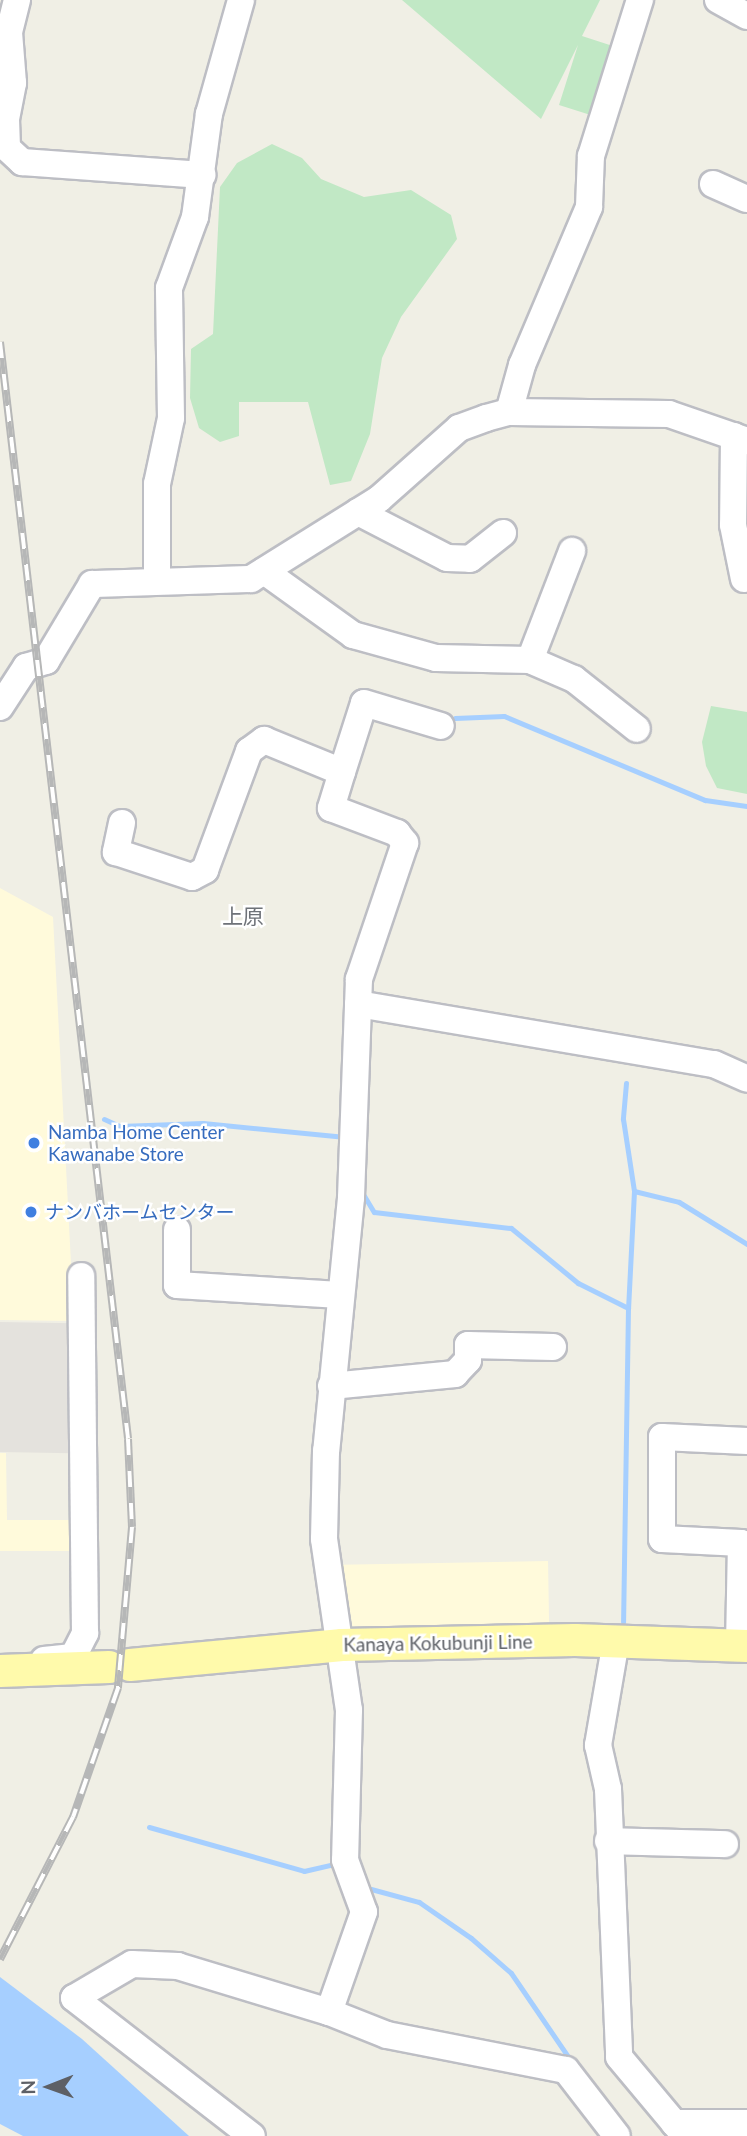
<!DOCTYPE html>
<html>
<head>
<meta charset="utf-8">
<style>
	body { margin:0 }
	#map { position:relative; width:747px; height:2136px; overflow:hidden; background:#f0efe5; font-family:Lato,"Noto Sans JP",sans-serif }
	div>[style] { position:absolute }
	[style*='--x'] { left:calc(var(--x)*1px); top:calc(var(--y)*1px); width:calc(var(--w)*1px); rotate:calc(var(--a)*1deg) }
	.commercial>* { inset:0; background:#fffadb; transform-origin:0 0 }
	.industrial>* { inset:0; background:#e4e2dd; transform-origin:0 0 }
	.green>* { inset:0; background:#c1e8c5 }
	.water>* { inset:0; background:#a6cfff }
	.stream>* { height:5px; margin:-2.5px; padding:0 2.5px; transform-origin:2.5px; border-radius:2.5px; background:#a6cfff }
	.roads { filter:drop-shadow(2px 0 #bdbec4) drop-shadow(-2px 0 #bdbec4) drop-shadow(0 2px #bdbec4) drop-shadow(0 -2px #bdbec4) }
	.minor>* { height:26px; margin:-13px; padding:0 13px; transform-origin:13px; border-radius:13px; background:#fff }
	.major>* { height:32px; margin:-16px; padding:0 16px; transform-origin:16px; border-radius:16px; background:#fffaab }
	.rail>* { height:8px; margin-top:-4px; transform-origin:0; background:repeating-linear-gradient(90deg,#fff 0 16px,#b6b7b7 0 32px); box-sizing:border-box; border-block:2px solid #b6b7b7 }
	.dots>* { width:19px; height:19px; translate:-50% -50%; box-sizing:border-box; border:4px solid #fff; border-radius:50% }
	span { translate:-50% -50%; white-space:nowrap; text-align:center; line-height:1.15; -webkit-text-stroke:5px #fff; paint-order:stroke }
	.shop-label { font-size:19px; color:#366cbe }
	.left { translate:0 -50%; text-align:left }
	.street-label { font-size:19px; color:#5d6066 }
	.neighbourhood-label { font-size:21px; color:#6e7278 }
	.north { position:absolute; left:14px; top:2052px; width:70px; height:70px; -webkit-text-stroke:5px #fff; paint-order:stroke; rotate:269deg; font-size:19px; font-weight:700; line-height:28px; text-align:center; color:#5d6066 }
	.north::after { content:''; display:block; margin:auto; width:24px; height:32px; background:#5d6066; clip-path:polygon(50% 0,100% 100%,50% 72%,0 100%) }
</style>
</head>
<body>
<div id="map">
	<div class="commercial">
		<div style="clip-path:polygon(0 888px,53px 917px,74px 1321px,0 1320px)"></div>
		<div style="clip-path:polygon(0 1453px,6px 1453px,7px 1520px,78px 1520px,79px 1551px,0 1551px)"></div>
		<div style="left:548px;top:1561px;width:70px;height:208px;rotate:89deg"></div>
	</div>
	<div class="industrial">
		<div style="left:0;top:1322px;width:74px;height:130px;rotate:1deg"></div>
	</div>
	<div class="green">
		<div style="clip-path:polygon(402px 0,600px 0,582px 36px,622px 49px,600px 118px,559px 105px,578px 45px,541px 119px)"></div>
		<div style="clip-path:polygon(272px 144px,302px 158px,321px 179px,364px 197px,411px 190px,451px 215px,457px 239px,401px 317px,382px 358px,370px 434px,351px 481px,330px 485px,308px 402px,239px 402px,239px 436px,220px 442px,199px 428px,190px 398px,191px 349px,213px 334px,220px 187px,237px 163px)"></div>
		<div style="clip-path:polygon(711px 706px,747px 712px,747px 794px,717px 788px,706px 766px,702px 742px)"></div>
	</div>
	<div class="water">
		<div style="clip-path:polygon(0 1977px,82px 2039px,189px 2136px,23px 2136px,0 2124px)"></div>
	</div>
	<div class="stream">
		<div style="--x:455;--y:718;--w:49;--a:-2.3"></div>
		<div style="--x:504;--y:716;--w:218;--a:22.7"></div>
		<div style="--x:705;--y:800;--w:42;--a:8.1"></div>
		<div style="--x:626;--y:1083;--w:36;--a:95"></div>
		<div style="--x:623;--y:1119;--w:73;--a:81.3"></div>
		<div style="--x:634;--y:1191;--w:117;--a:92.9"></div>
		<div style="--x:104;--y:1119;--w:17;--a:24"></div>
		<div style="--x:120;--y:1126;--w:83;--a:-2.1"></div>
		<div style="--x:203;--y:1123;--w:143;--a:5.6"></div>
		<div style="--x:634;--y:1191;--w:46;--a:13.7"></div>
		<div style="--x:679;--y:1202;--w:80;--a:31.7"></div>
		<div style="--x:363;--y:1194;--w:21;--a:59"></div>
		<div style="--x:374;--y:1212;--w:138;--a:6.7"></div>
		<div style="--x:511;--y:1228;--w:87;--a:39.4"></div>
		<div style="--x:578;--y:1283;--w:56;--a:26.6"></div>
		<div style="--x:628;--y:1308;--w:314;--a:90.9"></div>
		<div style="--x:149;--y:1827;--w:161;--a:15.8"></div>
		<div style="--x:304;--y:1871;--w:35;--a:-13"></div>
		<div style="--x:371;--y:1889;--w:50;--a:15.2"></div>
		<div style="--x:419;--y:1902;--w:63;--a:34.7"></div>
		<div style="--x:471;--y:1938;--w:53;--a:41.2"></div>
		<div style="--x:511;--y:1973;--w:107;--a:55.7"></div>
	</div>
	<div class="roads">
		<div class="minor">
			<div style="--x:718;--y:0;--w:33;--a:29"></div>
			<div style="--x:6;--y:119;--w:29;--a:88"></div>
			<div style="--x:7;--y:148;--w:21;--a:43"></div>
			<div style="--x:22;--y:162;--w:181;--a:4.1"></div>
			<div style="--x:0;--y:121;--w:6;--a:-18"></div>
			<div style="--x:6;--y:119;--w:37;--a:-79"></div>
			<div style="--x:13;--y:83;--w:51;--a:-94.5"></div>
			<div style="--x:9;--y:32;--w:33;--a:-76"></div>
			<div style="--x:713;--y:184;--w:37;--a:24"></div>
			<div style="--x:509;--y:412;--w:49;--a:-74.5"></div>
			<div style="--x:522;--y:365;--w:172;--a:-67"></div>
			<div style="--x:589;--y:207;--w:51;--a:-87.8"></div>
			<div style="--x:591;--y:156;--w:164;--a:-72.6"></div>
			<div style="--x:734;--y:436;--w:89;--a:90.6"></div>
			<div style="--x:733;--y:525;--w:55;--a:78.5"></div>
			<div style="--x:358;--y:512;--w:100;--a:27.3"></div>
			<div style="--x:447;--y:558;--w:23;--a:2"></div>
			<div style="--x:470;--y:559;--w:42;--a:-38.2"></div>
			<div style="--x:264;--y:571;--w:110;--a:35.7"></div>
			<div style="--x:353;--y:635;--w:86;--a:15.5"></div>
			<div style="--x:436;--y:658;--w:94;--a:1.2"></div>
			<div style="--x:530;--y:660;--w:48;--a:23.4"></div>
			<div style="--x:574;--y:679;--w:80;--a:38.4"></div>
			<div style="--x:157;--y:581;--w:97;--a:-90"></div>
			<div style="--x:157;--y:484;--w:67;--a:-78"></div>
			<div style="--x:171;--y:418;--w:130;--a:-90.9"></div>
			<div style="--x:169;--y:288;--w:76;--a:-69.9"></div>
			<div style="--x:195;--y:217;--w:104;--a:-82.3"></div>
			<div style="--x:209;--y:114;--w:118;--a:-74.3"></div>
			<div style="--x:530;--y:660;--w:117;--a:-68.9"></div>
			<div style="--x:0;--y:707;--w:48;--a:-57"></div>
			<div style="--x:26;--y:667;--w:21;--a:-17"></div>
			<div style="--x:46;--y:661;--w:90;--a:-59.1"></div>
			<div style="--x:92;--y:584;--w:159;--a:-1.8"></div>
			<div style="--x:251;--y:579;--w:151;--a:-32"></div>
			<div style="--x:379;--y:499;--w:107;--a:-41.6"></div>
			<div style="--x:459;--y:428;--w:29;--a:-20"></div>
			<div style="--x:486;--y:418;--w:24;--a:-15"></div>
			<div style="--x:509;--y:412;--w:160;--a:0.7"></div>
			<div style="--x:669;--y:414;--w:83;--a:19.1"></div>
			<div style="--x:342;--y:772;--w:72;--a:-72.3"></div>
			<div style="--x:364;--y:703;--w:80;--a:16.6"></div>
			<div style="--x:122;--y:823;--w:30;--a:102"></div>
			<div style="--x:116;--y:852;--w:80;--a:18.2"></div>
			<div style="--x:192;--y:877;--w:15;--a:-28"></div>
			<div style="--x:205;--y:870;--w:127;--a:-69.7"></div>
			<div style="--x:249;--y:751;--w:19;--a:-36"></div>
			<div style="--x:264;--y:740;--w:84;--a:22.3"></div>
			<div style="--x:342;--y:772;--w:38;--a:107"></div>
			<div style="--x:331;--y:808;--w:71;--a:20.7"></div>
			<div style="--x:397;--y:833;--w:13;--a:51"></div>
			<div style="--x:405;--y:843;--w:144;--a:108.7"></div>
			<div style="--x:359;--y:979;--w:219;--a:92.1"></div>
			<div style="--x:351;--y:1198;--w:254;--a:95.6"></div>
			<div style="--x:326;--y:1451;--w:88;--a:91.3"></div>
			<div style="--x:324;--y:1539;--w:173;--a:81.7"></div>
			<div style="--x:349;--y:1710;--w:150;--a:91.5"></div>
			<div style="--x:345;--y:1860;--w:55;--a:69.9"></div>
			<div style="--x:364;--y:1912;--w:106;--a:109.3"></div>
			<div style="--x:329;--y:2012;--w:158;--a:-163.1"></div>
			<div style="--x:178;--y:1966;--w:46;--a:-177.5"></div>
			<div style="--x:132;--y:1964;--w:67;--a:149.6"></div>
			<div style="--x:74;--y:1998;--w:225;--a:37.8"></div>
			<div style="--x:358;--y:1004;--w:361;--a:9.6"></div>
			<div style="--x:714;--y:1064;--w:36;--a:24"></div>
			<div style="--x:177;--y:1230;--w:55;--a:90"></div>
			<div style="--x:177;--y:1285;--w:163;--a:3.5"></div>
			<div style="--x:331;--y:1386;--w:125;--a:-5.5"></div>
			<div style="--x:455;--y:1374;--w:19;--a:-47"></div>
			<div style="--x:468;--y:1360;--w:15;--a:-90"></div>
			<div style="--x:468;--y:1345;--w:85;--a:1.3"></div>
			<div style="--x:616;--y:1641;--w:106;--a:99.8"></div>
			<div style="--x:598;--y:1745;--w:45;--a:77.2"></div>
			<div style="--x:608;--y:1789;--w:268;--a:87.6"></div>
			<div style="--x:619;--y:2057;--w:103;--a:50.1"></div>
			<div style="--x:739;--y:1646;--w:103;--a:-88.9"></div>
			<div style="--x:741;--y:1543;--w:79;--a:-177.1"></div>
			<div style="--x:662;--y:1539;--w:102;--a:-90"></div>
			<div style="--x:662;--y:1437;--w:85;--a:2.7"></div>
			<div style="--x:44;--y:1660;--w:29;--a:-6"></div>
			<div style="--x:73;--y:1657;--w:27;--a:-63"></div>
			<div style="--x:85;--y:1633;--w:357;--a:-90.6"></div>
			<div style="--x:608;--y:1841;--w:117;--a:1.5"></div>
			<div style="--x:329;--y:2012;--w:62;--a:21.6"></div>
			<div style="--x:387;--y:2035;--w:182;--a:11.1"></div>
			<div style="--x:566;--y:2070;--w:83;--a:52.3"></div>
			<div style="--x:674;--y:2123;--w:73;--a:0"></div>
		</div>
		<div class="major">
			<div style="--x:130;--y:1665;--w:213;--a:-5.4"></div>
			<div style="--x:342;--y:1645;--w:233;--a:-1.2"></div>
			<div style="--x:575;--y:1640;--w:172;--a:2"></div>
			<div style="--x:0;--y:1671;--w:109;--a:-2.1"></div>
		</div>
	</div>
	<div class="rail">
		<div style="--x:0;--y:342;--w:1104;--a:83.34"></div>
		<div style="--x:128;--y:1439;--w:88;--a:87.4"></div>
		<div style="--x:132;--y:1527;--w:162;--a:95"></div>
		<div style="--x:118;--y:1688;--w:137;--a:109.2"></div>
		<div style="--x:73;--y:1817;--w:160;--a:117.2"></div>
	</div>
	<div class="dots">
		<div style="left:34px;top:1143px;background:#3f7fe0"></div>
		<div style="left:31px;top:1212px;background:#3f7fe0"></div>
	</div>
	<div class="shop-label">
		<span class="left" style="left:48px;top:1143px">Namba Home Center<br>Kawanabe Store</span>
		<span class="left" style="left:45px;top:1212px">ナンバホームセンター</span>
	</div>
	<div class="street-label">
		<span style="left:438px;top:1643px;rotate:-1deg">Kanaya Kokubunji Line</span>
	</div>
	<div class="neighbourhood-label">
		<span style="left:243px;top:916px">上原</span>
	</div>
	<div class="north">N</div>
</div>
</body>
</html>
